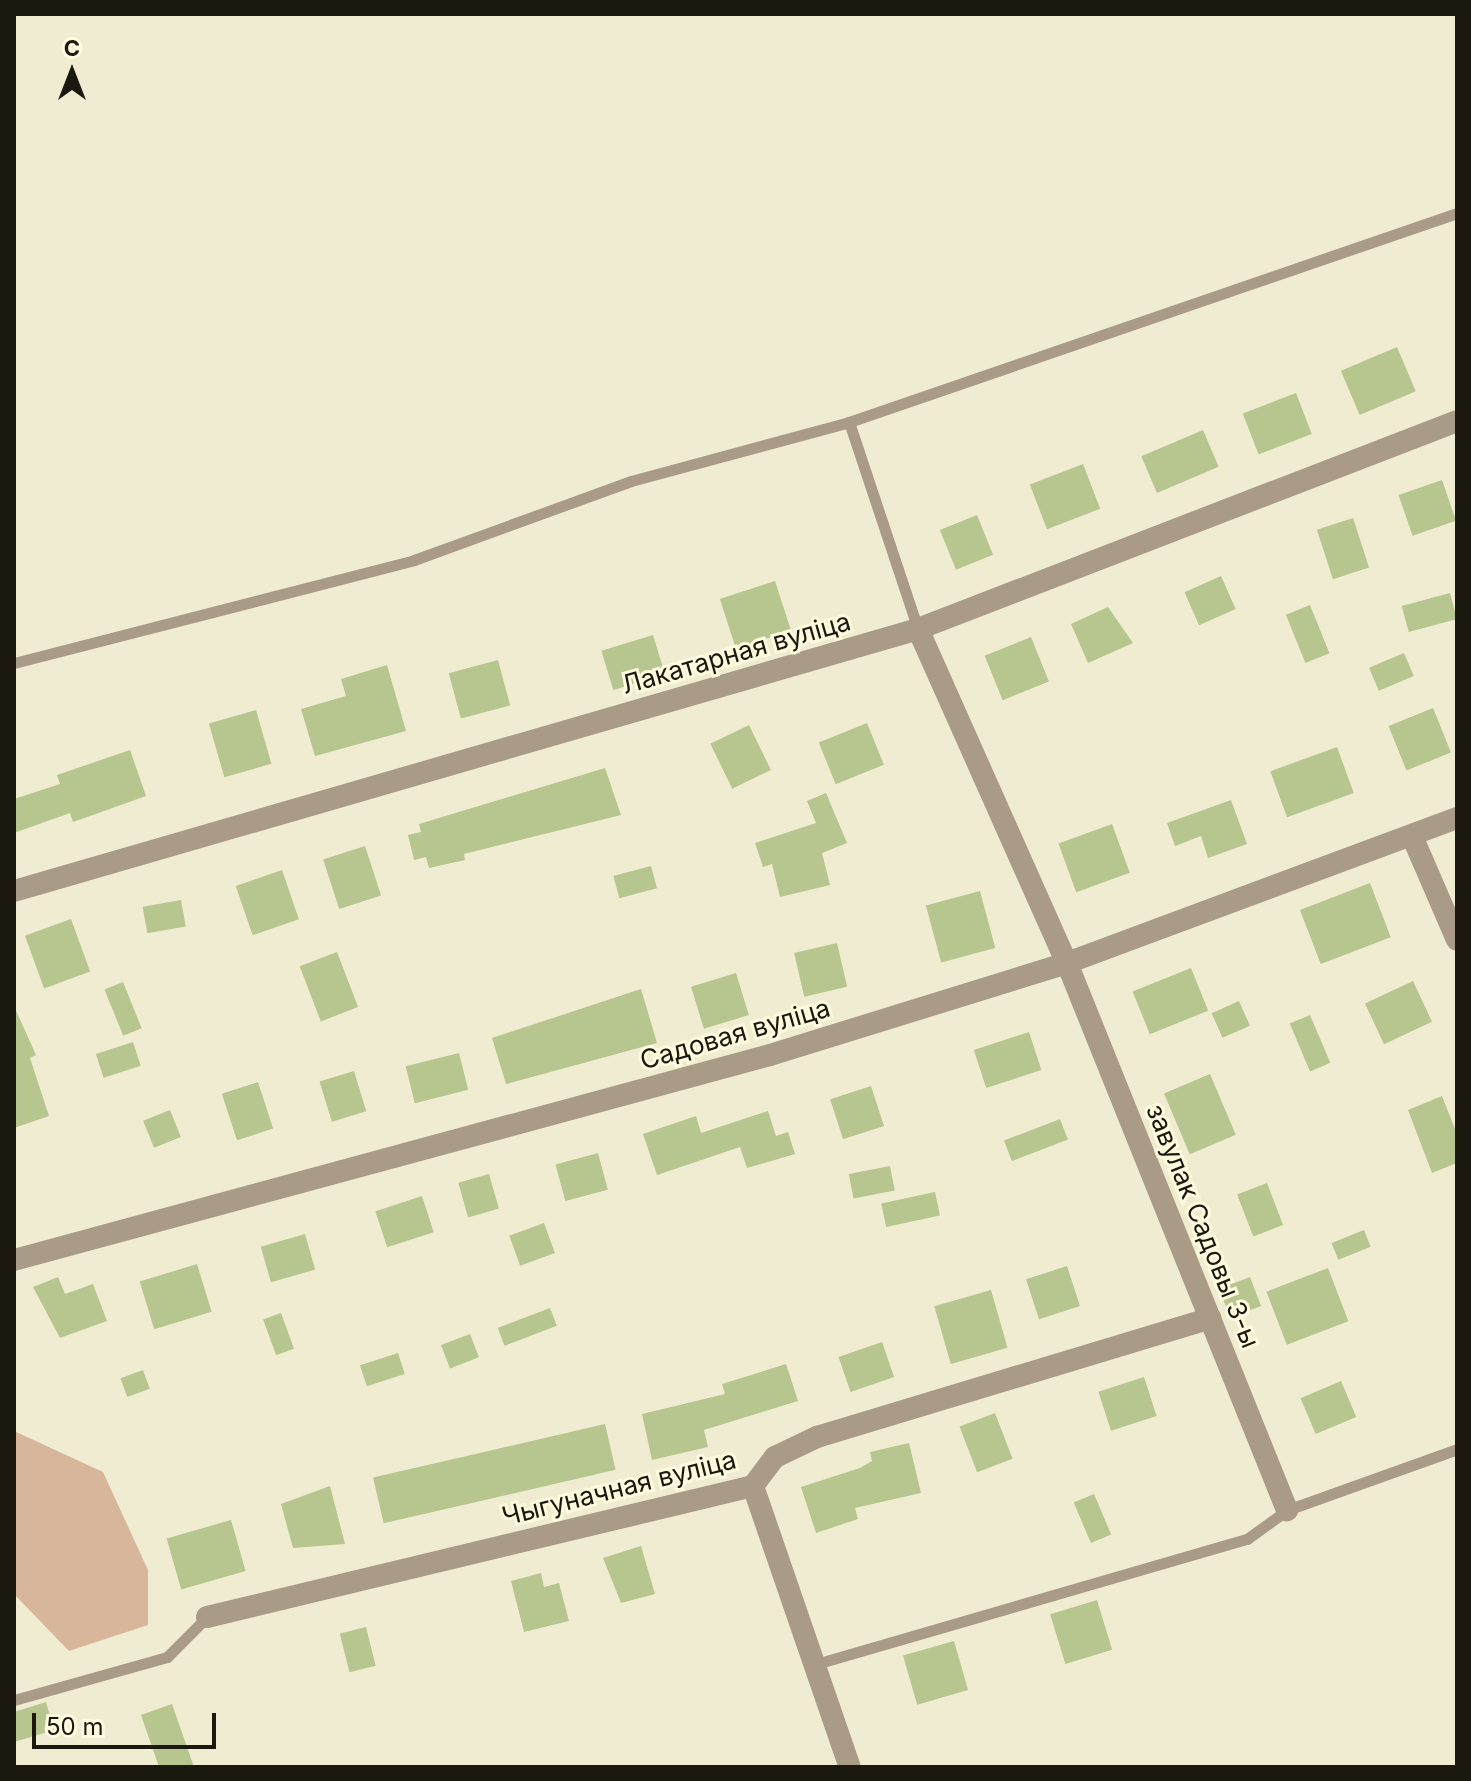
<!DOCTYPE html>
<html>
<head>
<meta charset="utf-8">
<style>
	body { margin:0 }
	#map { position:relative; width:1471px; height:1781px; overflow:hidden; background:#f0ecd1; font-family:Inter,sans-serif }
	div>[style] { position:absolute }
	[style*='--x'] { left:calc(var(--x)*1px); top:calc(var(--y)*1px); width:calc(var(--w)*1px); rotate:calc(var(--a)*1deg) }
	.green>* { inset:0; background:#d7b69c }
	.building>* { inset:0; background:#b6c68e; transform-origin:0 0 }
	.service>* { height:11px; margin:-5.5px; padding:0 5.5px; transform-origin:5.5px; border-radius:5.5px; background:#a99b85 }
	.minor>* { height:22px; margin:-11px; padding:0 11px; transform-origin:11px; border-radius:11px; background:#a99b85 }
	span { translate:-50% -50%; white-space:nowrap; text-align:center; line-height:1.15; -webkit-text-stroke:6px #fdfade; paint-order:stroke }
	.street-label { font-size:26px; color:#1a180f }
	.frame { position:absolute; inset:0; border:16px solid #1a180f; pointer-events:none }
	.north { position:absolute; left:32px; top:32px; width:80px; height:80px; -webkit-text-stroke:6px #fdfade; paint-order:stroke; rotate:0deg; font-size:22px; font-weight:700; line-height:32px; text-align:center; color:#1a180f }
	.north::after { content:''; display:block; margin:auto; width:28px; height:36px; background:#1a180f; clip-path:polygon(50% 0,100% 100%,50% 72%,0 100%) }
	.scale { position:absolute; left:32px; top:1713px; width:184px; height:36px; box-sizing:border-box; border:4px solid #1a180f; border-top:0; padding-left:10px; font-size:24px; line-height:28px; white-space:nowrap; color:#1a180f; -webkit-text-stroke:6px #fdfade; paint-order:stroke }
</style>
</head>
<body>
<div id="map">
	<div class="green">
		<div style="clip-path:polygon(14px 1431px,103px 1472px,148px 1570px,148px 1625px,69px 1651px,14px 1594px)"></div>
	</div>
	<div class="building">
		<div style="left:1397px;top:347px;width:48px;height:61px;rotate:67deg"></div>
		<div style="left:1296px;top:393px;width:44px;height:57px;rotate:69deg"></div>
		<div style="left:1203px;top:430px;width:40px;height:67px;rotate:67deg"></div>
		<div style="left:1083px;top:464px;width:48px;height:57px;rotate:69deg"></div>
		<div style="left:1442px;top:480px;width:43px;height:46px;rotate:71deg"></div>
		<div style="left:977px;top:515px;width:43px;height:40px;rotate:68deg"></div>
		<div style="left:1353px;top:518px;width:52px;height:38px;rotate:72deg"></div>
		<div style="left:1221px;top:576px;width:36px;height:40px;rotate:66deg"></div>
		<div style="left:775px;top:581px;width:52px;height:58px;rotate:72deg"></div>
		<div style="left:1450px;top:593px;width:27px;height:50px;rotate:75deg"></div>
		<div style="left:1310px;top:605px;width:52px;height:26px;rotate:68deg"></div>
		<div style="clip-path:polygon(1108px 607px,1133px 643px,1088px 663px,1071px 624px)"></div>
		<div style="left:653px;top:635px;width:41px;height:54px;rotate:73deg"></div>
		<div style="left:1031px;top:637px;width:48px;height:50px;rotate:68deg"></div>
		<div style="left:1404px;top:653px;width:25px;height:38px;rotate:67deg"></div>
		<div style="left:498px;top:660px;width:47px;height:51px;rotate:75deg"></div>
		<div style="clip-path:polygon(387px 665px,406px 731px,315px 756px,301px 709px,346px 696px,341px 679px)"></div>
		<div style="left:1433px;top:708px;width:48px;height:48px;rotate:68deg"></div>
		<div style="left:256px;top:710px;width:56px;height:49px;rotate:74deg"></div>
		<div style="left:867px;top:723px;width:45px;height:52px;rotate:68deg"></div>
		<div style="left:749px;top:725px;width:50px;height:43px;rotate:64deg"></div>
		<div style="left:1337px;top:747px;width:49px;height:71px;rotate:70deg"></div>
		<div style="clip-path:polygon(130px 750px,146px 796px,73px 822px,70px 813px,14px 833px,14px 799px,60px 784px,57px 775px)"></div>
		<div style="clip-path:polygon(605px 768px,621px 815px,464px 854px,465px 860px,429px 868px,426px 857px,414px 860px,408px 835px,421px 832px,419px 824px)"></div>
		<div style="clip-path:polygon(826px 793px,847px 843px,822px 853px,830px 885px,780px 897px,772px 864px,763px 867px,755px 843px,816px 823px,807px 801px)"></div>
		<div style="clip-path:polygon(1231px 800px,1247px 844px,1208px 858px,1201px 836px,1175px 846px,1167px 823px)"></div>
		<div style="left:1112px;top:824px;width:52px;height:57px;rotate:70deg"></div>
		<div style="left:365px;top:846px;width:52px;height:44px;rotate:72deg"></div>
		<div style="left:651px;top:866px;width:23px;height:39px;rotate:75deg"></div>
		<div style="left:282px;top:870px;width:52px;height:49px;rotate:71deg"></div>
		<div style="left:1370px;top:883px;width:58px;height:75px;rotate:69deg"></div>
		<div style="left:980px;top:891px;width:59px;height:56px;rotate:75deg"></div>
		<div style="left:181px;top:900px;width:27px;height:39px;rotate:80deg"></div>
		<div style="left:71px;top:919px;width:56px;height:49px;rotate:70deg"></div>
		<div style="left:837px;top:943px;width:45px;height:44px;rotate:77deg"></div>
		<div style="left:337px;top:952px;width:59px;height:40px;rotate:69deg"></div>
		<div style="left:1191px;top:968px;width:46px;height:63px;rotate:68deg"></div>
		<div style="left:736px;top:973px;width:44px;height:47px;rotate:73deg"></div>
		<div style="left:1413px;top:981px;width:45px;height:53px;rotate:65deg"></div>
		<div style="left:123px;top:982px;width:50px;height:20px;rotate:68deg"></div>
		<div style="clip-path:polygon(641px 989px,657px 1043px,506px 1084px,492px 1038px)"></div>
		<div style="left:1239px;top:1001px;width:27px;height:30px;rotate:66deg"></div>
		<div style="clip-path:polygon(14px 1006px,36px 1055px,30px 1058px,49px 1116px,14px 1128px)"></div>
		<div style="left:1310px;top:1015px;width:52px;height:22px;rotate:67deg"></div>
		<div style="left:1029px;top:1032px;width:40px;height:58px;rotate:72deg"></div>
		<div style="left:133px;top:1042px;width:25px;height:39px;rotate:72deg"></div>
		<div style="left:459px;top:1053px;width:38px;height:55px;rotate:76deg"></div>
		<div style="left:354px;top:1071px;width:42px;height:36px;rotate:73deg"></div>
		<div style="left:1210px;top:1074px;width:66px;height:50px;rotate:67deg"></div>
		<div style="left:258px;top:1082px;width:49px;height:38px;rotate:72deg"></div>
		<div style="left:871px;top:1086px;width:42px;height:43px;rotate:72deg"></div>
		<div style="clip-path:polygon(1442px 1096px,1457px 1134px,1457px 1163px,1432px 1173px,1408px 1110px)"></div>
		<div style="left:170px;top:1110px;width:29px;height:29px;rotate:68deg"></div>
		<div style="clip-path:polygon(768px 1111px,776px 1136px,788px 1132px,795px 1154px,747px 1168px,740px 1147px,657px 1175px,643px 1134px,696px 1116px,701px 1133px)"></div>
		<div style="left:1060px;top:1119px;width:22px;height:60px;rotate:69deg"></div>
		<div style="left:598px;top:1153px;width:38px;height:44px;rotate:75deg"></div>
		<div style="left:890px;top:1166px;width:25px;height:42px;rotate:79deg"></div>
		<div style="left:489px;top:1174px;width:36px;height:32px;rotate:74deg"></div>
		<div style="left:1267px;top:1183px;width:45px;height:32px;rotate:69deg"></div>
		<div style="left:935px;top:1192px;width:24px;height:55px;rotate:78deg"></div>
		<div style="left:422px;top:1196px;width:38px;height:49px;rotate:72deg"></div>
		<div style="left:544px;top:1223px;width:32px;height:37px;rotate:70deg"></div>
		<div style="left:1364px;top:1230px;width:18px;height:35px;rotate:68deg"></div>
		<div style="left:305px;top:1234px;width:37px;height:46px;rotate:74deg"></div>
		<div style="left:197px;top:1264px;width:50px;height:60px;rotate:73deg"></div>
		<div style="left:1067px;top:1266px;width:42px;height:43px;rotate:72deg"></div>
		<div style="left:1328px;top:1268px;width:57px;height:66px;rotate:69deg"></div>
		<div style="clip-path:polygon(58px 1277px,65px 1294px,93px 1284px,107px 1321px,60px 1338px,33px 1287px)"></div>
		<div style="left:1250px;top:1277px;width:31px;height:33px;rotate:69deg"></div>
		<div style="left:991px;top:1290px;width:60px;height:59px;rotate:74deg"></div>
		<div style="left:550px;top:1308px;width:19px;height:56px;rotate:69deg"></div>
		<div style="left:281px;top:1313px;width:38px;height:19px;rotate:70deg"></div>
		<div style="left:470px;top:1334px;width:25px;height:31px;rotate:69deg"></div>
		<div style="left:882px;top:1342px;width:37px;height:46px;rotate:71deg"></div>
		<div style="left:398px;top:1353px;width:22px;height:40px;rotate:72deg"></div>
		<div style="clip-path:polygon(786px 1364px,798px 1401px,704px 1430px,708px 1447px,652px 1460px,642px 1414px,725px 1394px,722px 1384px)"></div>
		<div style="left:143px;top:1370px;width:20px;height:24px;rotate:70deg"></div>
		<div style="left:1144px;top:1377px;width:41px;height:48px;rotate:72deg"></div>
		<div style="left:1341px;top:1381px;width:39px;height:44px;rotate:67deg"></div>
		<div style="left:995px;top:1413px;width:49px;height:38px;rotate:69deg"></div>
		<div style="left:605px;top:1424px;width:47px;height:238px;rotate:77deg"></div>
		<div style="clip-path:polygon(909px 1443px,921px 1493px,855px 1508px,858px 1519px,816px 1533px,801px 1487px,860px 1468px,872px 1461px,870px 1452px)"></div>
		<div style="clip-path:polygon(330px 1486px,345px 1544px,293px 1548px,281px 1504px)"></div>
		<div style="left:1094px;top:1494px;width:44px;height:22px;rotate:67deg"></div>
		<div style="left:231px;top:1520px;width:53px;height:67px;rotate:74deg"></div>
		<div style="clip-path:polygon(641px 1546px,655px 1594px,621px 1603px,603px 1558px)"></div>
		<div style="clip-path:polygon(541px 1573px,544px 1587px,559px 1583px,569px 1621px,524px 1632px,511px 1581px)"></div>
		<div style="left:1097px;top:1600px;width:52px;height:49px;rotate:73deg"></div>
		<div style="left:366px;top:1627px;width:40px;height:27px;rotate:76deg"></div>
		<div style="left:954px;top:1641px;width:51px;height:53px;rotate:74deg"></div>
		<div style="clip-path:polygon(46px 1702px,54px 1730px,14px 1742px,14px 1712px)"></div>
		<div style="clip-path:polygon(172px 1704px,194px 1767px,159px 1767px,141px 1715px)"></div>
	</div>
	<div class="service">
		<div style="--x:849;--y:422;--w:218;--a:71.6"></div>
		<div style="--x:14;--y:663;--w:413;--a:-14.4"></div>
		<div style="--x:414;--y:560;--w:231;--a:-20"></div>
		<div style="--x:631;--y:481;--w:226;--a:-15.1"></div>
		<div style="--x:849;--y:422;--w:643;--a:-18.97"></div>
		<div style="--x:816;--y:1664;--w:449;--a:-16.2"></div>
		<div style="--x:1247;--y:1539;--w:49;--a:-35.9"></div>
		<div style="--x:1287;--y:1510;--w:181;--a:-19.7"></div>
		<div style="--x:14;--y:1700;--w:159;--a:-15.7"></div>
		<div style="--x:167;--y:1657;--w:57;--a:-45"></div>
	</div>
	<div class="minor">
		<div style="--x:918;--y:629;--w:366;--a:66"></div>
		<div style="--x:1067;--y:963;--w:590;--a:68.09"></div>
		<div style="--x:1412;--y:836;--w:113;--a:66.6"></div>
		<div style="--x:14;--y:891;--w:941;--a:-16.16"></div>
		<div style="--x:918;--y:629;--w:578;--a:-21.1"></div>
		<div style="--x:14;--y:1260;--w:783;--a:-15.17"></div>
		<div style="--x:770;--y:1055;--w:311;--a:-17.2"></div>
		<div style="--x:1067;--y:963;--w:416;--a:-20.4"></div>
		<div style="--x:753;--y:1486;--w:297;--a:71"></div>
		<div style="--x:207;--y:1617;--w:561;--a:-13.49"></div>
		<div style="--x:753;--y:1486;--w:36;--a:-53"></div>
		<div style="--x:775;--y:1457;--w:47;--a:-25.5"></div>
		<div style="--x:817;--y:1437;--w:411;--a:-16.8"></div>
	</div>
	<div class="street-label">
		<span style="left:736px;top:653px;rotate:-16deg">Лакатарная вуліца</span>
		<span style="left:735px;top:1034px;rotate:-16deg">Садовая вуліца</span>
		<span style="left:1203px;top:1226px;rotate:68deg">завулак Садовы 3-ы</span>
		<span style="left:619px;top:1488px;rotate:-14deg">Чыгуначная вуліца</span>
	</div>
	<div class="frame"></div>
	<div class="north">С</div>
	<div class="scale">50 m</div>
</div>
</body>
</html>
